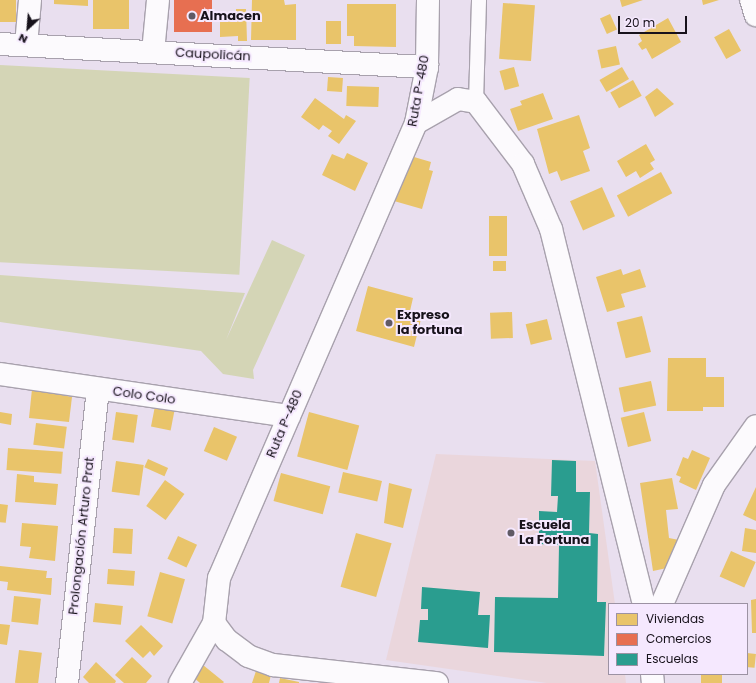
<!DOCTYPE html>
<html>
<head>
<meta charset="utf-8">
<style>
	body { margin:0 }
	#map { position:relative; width:756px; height:683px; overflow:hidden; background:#e9dfef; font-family:Poppins,sans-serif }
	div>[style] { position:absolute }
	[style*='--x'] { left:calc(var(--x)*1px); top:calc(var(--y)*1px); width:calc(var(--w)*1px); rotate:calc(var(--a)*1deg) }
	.education>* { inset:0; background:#ead6dc }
	.green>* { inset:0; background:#d4d5b6; transform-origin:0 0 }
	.homes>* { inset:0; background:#e9c46a; transform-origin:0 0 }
	.shops>* { inset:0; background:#e76f51; transform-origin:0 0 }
	.schools>* { inset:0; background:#2a9d8f }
	.roads { filter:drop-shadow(1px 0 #a8a1ad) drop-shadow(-1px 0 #a8a1ad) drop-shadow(0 1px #a8a1ad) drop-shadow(0 -1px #a8a1ad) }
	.service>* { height:14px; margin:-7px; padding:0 7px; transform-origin:7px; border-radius:7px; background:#fcfafd }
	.minor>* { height:22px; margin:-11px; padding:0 11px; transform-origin:11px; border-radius:11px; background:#fcfafd }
	.tertiary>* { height:22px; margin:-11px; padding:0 11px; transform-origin:11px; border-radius:11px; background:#fcfafd }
	.dots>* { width:11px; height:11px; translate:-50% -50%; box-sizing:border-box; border:2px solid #f5e8fe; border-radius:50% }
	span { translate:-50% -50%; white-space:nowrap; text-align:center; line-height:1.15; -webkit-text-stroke:4px #f5e8fe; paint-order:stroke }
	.poi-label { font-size:13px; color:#17121b; font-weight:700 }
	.left { translate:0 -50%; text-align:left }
	.street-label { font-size:13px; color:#17121b }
	.legend { position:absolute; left:608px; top:603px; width:140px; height:72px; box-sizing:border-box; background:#f5e8fe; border:1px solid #9c92a3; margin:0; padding:5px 7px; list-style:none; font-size:12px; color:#17121b }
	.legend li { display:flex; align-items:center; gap:8px; height:20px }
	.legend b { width:20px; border:1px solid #9c92a3 }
	.north { position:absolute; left:8px; top:8px; width:40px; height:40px; -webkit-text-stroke:3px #f5e8fe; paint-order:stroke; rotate:206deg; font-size:11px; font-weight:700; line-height:16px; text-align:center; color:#17121b }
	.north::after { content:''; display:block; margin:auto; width:14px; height:18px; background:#17121b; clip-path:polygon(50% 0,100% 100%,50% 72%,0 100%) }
	.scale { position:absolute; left:618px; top:16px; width:69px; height:18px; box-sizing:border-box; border:2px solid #17121b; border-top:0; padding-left:5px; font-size:12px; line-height:14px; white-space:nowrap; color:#17121b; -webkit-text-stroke:3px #f5e8fe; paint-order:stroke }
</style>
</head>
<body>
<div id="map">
	<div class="education">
		<div style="clip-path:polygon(436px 454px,595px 461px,615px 604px,609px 604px,609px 674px,625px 674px,626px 683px,547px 683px,386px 660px)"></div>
	</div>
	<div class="green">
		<div style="left:0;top:65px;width:250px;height:197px;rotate:3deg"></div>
		<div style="clip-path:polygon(272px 240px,305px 255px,253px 370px,254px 379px,223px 374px,201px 351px,0 322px,0 275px,245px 293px,226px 340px)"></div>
	</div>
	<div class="homes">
		<div style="left:0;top:0;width:16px;height:22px"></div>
		<div style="clip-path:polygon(54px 0,88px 0,88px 6px,54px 4px)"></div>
		<div style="left:93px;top:0;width:36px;height:29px"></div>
		<div style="clip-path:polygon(252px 0,284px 0,285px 5px,296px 4px,296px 40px,251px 40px)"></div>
		<div style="clip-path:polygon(620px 0,643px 0,622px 7px)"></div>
		<div style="clip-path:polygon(702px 0,719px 0,703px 5px)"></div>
		<div style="left:503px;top:3px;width:32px;height:56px;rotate:4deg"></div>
		<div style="clip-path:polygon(347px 4px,396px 4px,396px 47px,354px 46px,354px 36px,347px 36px)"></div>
		<div style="clip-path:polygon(236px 9px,246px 9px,247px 41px,238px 41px,238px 36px,220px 37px,220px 13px,236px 12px)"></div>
		<div style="left:610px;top:14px;width:17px;height:11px;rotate:66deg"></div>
		<div style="clip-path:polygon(668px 18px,681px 42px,652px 59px,646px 48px,642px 50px,638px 44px,642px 41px,639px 35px)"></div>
		<div style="left:326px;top:21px;width:15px;height:23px"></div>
		<div style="left:729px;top:29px;width:25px;height:17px;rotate:61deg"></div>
		<div style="left:616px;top:46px;width:19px;height:19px;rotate:78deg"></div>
		<div style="left:514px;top:67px;width:20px;height:15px;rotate:75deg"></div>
		<div style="left:622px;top:67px;width:14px;height:26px;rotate:60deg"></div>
		<div style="left:328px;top:77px;width:15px;height:14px;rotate:4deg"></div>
		<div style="left:633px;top:80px;width:18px;height:26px;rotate:61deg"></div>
		<div style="left:347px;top:86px;width:32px;height:20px;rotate:2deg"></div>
		<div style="clip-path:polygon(657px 88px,674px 104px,655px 117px,645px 97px)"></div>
		<div style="clip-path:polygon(543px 93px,553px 119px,518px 131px,510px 109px,522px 105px,520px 101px)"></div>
		<div style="clip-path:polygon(315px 98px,344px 119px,346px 115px,356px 121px,339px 144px,328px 136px,332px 131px,323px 125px,319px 130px,301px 117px)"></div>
		<div style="clip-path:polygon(579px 115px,590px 148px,583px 151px,590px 171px,561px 181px,557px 171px,549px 174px,537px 129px)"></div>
		<div style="clip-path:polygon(646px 144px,655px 160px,650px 163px,654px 169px,640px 178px,636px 171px,626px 177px,617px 161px)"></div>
		<div style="clip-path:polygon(347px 153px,368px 163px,355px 191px,322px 175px,332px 154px,344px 159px)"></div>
		<div style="clip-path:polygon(414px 157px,431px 162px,429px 170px,433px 171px,422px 209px,394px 201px)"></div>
		<div style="left:661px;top:172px;width:24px;height:50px;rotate:62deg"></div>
		<div style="left:602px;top:187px;width:32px;height:35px;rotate:66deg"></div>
		<div style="left:489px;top:216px;width:18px;height:40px"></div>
		<div style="left:493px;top:261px;width:13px;height:10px"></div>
		<div style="clip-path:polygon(621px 269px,623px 275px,640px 269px,646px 287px,621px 294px,625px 307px,607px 312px,596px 277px)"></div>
		<div style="clip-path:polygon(368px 286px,413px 298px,410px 311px,422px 315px,414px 347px,356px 331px)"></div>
		<div style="left:512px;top:312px;width:26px;height:22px;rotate:88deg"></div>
		<div style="left:642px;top:316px;width:37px;height:26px;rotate:76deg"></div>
		<div style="left:547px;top:319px;width:21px;height:22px;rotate:76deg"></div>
		<div style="clip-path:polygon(668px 358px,706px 358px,706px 377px,724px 377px,724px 407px,703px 407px,703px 411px,667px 411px)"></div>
		<div style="left:651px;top:381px;width:25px;height:33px;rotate:78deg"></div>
		<div style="clip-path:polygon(32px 389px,72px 397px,69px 422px,29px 418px)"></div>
		<div style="left:155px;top:406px;width:20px;height:21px;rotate:11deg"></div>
		<div style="clip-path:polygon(0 412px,12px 414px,11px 425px,0 423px)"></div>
		<div style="left:116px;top:412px;width:22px;height:28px;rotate:8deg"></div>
		<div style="left:309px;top:412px;width:52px;height:46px;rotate:15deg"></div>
		<div style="left:644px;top:412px;width:30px;height:24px;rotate:76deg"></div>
		<div style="left:36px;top:423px;width:31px;height:22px;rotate:7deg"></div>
		<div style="left:214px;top:427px;width:25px;height:26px;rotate:23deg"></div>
		<div style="left:8px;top:448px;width:55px;height:22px;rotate:4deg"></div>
		<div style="clip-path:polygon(692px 450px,710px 458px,696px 490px,679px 482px,681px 477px,676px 475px,683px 457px,688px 459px)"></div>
		<div style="left:148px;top:459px;width:22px;height:9px;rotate:24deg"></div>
		<div style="left:116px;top:461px;width:28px;height:31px;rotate:8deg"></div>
		<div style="left:343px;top:472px;width:40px;height:21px;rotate:13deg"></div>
		<div style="left:281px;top:473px;width:51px;height:29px;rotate:15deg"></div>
		<div style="clip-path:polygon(17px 474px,34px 476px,34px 482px,58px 484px,56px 505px,15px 502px)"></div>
		<div style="clip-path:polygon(672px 478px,678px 509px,666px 510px,669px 538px,679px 540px,667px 568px,653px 571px,640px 483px)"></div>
		<div style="left:165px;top:480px;width:24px;height:32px;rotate:36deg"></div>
		<div style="clip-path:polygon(389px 483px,412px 489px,403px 528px,384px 523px)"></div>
		<div style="clip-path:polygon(756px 487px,756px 521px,743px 515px)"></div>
		<div style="left:0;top:504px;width:8px;height:18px;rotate:7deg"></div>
		<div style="clip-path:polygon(22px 523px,58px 526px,55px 561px,29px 558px,31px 547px,20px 546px)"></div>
		<div style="left:114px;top:528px;width:19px;height:25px;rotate:3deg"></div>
		<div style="clip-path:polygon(745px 528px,756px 530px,756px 553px,742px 551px)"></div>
		<div style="left:356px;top:533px;width:37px;height:56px;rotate:16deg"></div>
		<div style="left:178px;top:536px;width:21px;height:25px;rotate:25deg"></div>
		<div style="left:731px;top:551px;width:27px;height:28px;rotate:24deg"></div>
		<div style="clip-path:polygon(0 566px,47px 571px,46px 578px,52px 578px,51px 595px,7px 590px,8px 582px,0 581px)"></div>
		<div style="left:108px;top:569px;width:27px;height:15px;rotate:4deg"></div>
		<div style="left:160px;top:572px;width:26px;height:46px;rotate:16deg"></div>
		<div style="left:14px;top:596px;width:27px;height:26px;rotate:6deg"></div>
		<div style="clip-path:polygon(756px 599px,756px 633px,752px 633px,751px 600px)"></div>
		<div style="left:95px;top:603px;width:28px;height:19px;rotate:6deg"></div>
		<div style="clip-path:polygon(0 624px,10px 625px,7px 645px,0 644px)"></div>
		<div style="clip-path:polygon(141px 625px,163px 646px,154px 656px,150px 651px,143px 658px,125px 641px)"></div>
		<div style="left:19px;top:650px;width:23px;height:33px;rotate:7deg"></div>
		<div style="left:747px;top:653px;width:9px;height:14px;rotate:6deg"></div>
		<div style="clip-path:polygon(132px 657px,152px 676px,146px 683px,124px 683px,115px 675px)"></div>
		<div style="clip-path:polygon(96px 662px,116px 681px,115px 683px,89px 683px,83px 677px)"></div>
		<div style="clip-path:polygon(203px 665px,224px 682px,223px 683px,200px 683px,193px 677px)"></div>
		<div style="clip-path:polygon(256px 671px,271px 675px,269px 683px,252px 683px)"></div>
		<div style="left:701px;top:674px;width:21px;height:9px"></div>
		<div style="clip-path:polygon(280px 678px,299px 682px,299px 683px,279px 683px)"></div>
	</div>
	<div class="shops">
		<div style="left:174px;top:0;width:38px;height:32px"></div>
	</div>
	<div class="schools">
		<div style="clip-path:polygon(552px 460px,576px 461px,576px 492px,590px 492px,589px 533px,598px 534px,597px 602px,606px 602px,604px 656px,494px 652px,495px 597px,558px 598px,559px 545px,539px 544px,539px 511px,557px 512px,558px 496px,551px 496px)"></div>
		<div style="clip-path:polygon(422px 587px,480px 592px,478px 615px,490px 615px,488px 648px,418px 642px,420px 620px,428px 620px,428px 609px,421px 609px)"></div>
	</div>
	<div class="roads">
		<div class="service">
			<div style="--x:476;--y:102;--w:102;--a:-88.3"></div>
		</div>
		<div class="minor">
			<div style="--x:751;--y:0;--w:16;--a:72"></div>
			<div style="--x:0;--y:44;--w:428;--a:3.1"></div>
			<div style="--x:26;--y:45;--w:45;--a:-84.9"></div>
			<div style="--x:153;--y:52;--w:52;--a:-84.5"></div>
			<div style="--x:416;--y:123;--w:48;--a:-29.7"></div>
			<div style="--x:458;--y:99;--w:18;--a:9"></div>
			<div style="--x:476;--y:102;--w:78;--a:52.8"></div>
			<div style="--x:523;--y:164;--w:71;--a:66.7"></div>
			<div style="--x:551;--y:229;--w:386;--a:76.1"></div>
			<div style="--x:0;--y:374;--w:292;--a:8.3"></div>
			<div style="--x:662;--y:604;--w:130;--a:-66.4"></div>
			<div style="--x:714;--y:485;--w:72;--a:-54.6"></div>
			<div style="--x:652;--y:674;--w:9;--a:84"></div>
			<div style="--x:67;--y:683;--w:296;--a:-84"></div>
			<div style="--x:180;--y:683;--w:69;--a:-60.5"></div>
		</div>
		<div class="tertiary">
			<div style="--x:428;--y:0;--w:67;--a:90.9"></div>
			<div style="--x:427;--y:67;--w:57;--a:101.1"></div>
			<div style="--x:416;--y:123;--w:496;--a:113.4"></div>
			<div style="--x:219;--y:578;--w:45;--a:96.3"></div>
			<div style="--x:214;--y:623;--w:21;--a:53"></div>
			<div style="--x:227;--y:640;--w:26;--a:37"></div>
			<div style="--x:248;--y:656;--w:27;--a:20"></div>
			<div style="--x:273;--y:665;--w:165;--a:6.3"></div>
		</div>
	</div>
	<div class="dots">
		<div style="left:192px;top:16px;background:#605a65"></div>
		<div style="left:389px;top:323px;background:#605a65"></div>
		<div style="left:511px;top:533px;background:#605a65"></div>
	</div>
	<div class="poi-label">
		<span class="left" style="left:200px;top:16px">Almacen</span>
		<span class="left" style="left:397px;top:323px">Expreso<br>la fortuna</span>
		<span class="left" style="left:519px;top:533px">Escuela<br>La Fortuna</span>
	</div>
	<div class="street-label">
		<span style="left:213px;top:55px;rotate:3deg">Caupolicán</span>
		<span style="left:419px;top:91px;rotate:-80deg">Ruta P-480</span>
		<span style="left:144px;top:396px;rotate:8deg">Colo Colo</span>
		<span style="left:285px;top:424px;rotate:-67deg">Ruta P-480</span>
		<span style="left:82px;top:536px;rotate:-84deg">Prolongación Arturo Prat</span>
	</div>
	<ul class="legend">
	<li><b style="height:11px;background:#e9c46a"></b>Viviendas</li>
	<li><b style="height:11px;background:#e76f51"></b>Comercios</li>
	<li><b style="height:11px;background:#2a9d8f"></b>Escuelas</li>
	</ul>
	<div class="north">N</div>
	<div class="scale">20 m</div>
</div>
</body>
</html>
